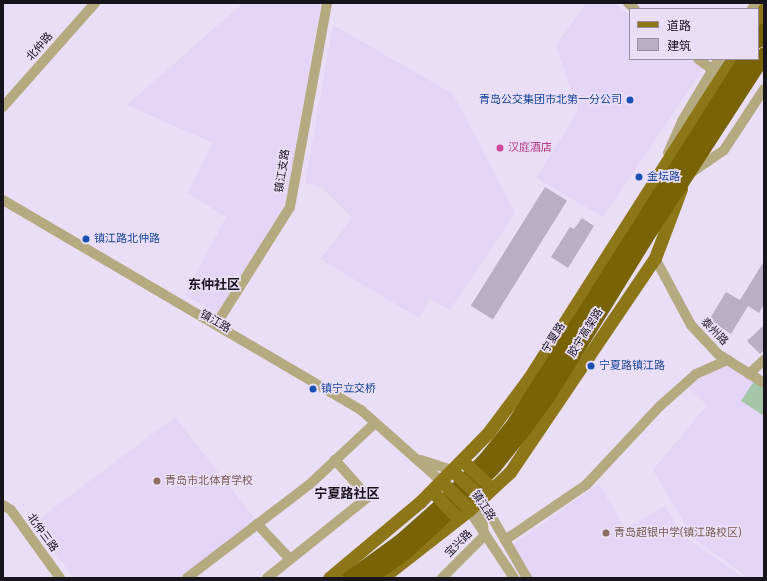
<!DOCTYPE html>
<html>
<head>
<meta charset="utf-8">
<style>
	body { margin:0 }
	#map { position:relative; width:767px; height:581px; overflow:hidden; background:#eadef7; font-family:"Fira Sans Condensed","Noto Sans SC",sans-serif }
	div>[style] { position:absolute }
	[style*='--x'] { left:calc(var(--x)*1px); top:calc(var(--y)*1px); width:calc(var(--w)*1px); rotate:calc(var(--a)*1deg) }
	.built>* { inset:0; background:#e4d4f5 }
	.green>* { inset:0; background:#a5c6a8 }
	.building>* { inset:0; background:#baaec6; transform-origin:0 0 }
	.minor>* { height:10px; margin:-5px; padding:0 5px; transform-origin:5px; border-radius:5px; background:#b4a97f }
	.major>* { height:13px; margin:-6.5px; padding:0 6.5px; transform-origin:6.5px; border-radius:6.5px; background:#8c7617 }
	.highway>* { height:15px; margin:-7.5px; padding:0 7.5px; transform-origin:7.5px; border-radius:7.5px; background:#786404 }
	.major-bridge>* { height:13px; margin:-6.5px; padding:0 6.5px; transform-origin:6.5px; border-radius:6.5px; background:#8c7617 }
	.dots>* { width:11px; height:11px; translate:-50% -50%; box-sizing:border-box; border:2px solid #eadef7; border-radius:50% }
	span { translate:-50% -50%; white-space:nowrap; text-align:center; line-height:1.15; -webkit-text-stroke:3.5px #eadef7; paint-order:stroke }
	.street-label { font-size:11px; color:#18141c }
	.transit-label { font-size:11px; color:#164399 }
	.right { translate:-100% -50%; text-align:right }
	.left { translate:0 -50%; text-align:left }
	.hotel-label { font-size:11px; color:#b23c85 }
	.education-label { font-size:11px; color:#785e54 }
	.quarter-label { font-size:13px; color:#18141c; font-weight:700 }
	.frame { position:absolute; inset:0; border:4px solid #18141c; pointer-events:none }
	.legend { position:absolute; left:629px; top:8px; width:130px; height:52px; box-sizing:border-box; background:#eadef7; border:1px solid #968d9f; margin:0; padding:5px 7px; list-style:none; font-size:12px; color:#18141c }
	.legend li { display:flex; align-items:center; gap:8px; height:20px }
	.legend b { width:20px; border:1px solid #968d9f }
</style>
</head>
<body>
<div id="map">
	<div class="built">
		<div style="clip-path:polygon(243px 3px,321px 3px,285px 205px,217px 313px,185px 295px,226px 217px,188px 193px,213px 143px,127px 105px)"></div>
		<div style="clip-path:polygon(586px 3px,614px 3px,630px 15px,630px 59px,692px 59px,704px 68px,603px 217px,536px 178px,578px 111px,556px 45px)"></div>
		<div style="clip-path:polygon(333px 25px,453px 94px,515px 213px,450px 310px,430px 299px,419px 318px,320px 259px,352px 218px,322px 188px,305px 183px)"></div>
		<div style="clip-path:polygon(727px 364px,754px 381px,741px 401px,764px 416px,764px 578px,749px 578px,693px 538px,653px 470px,707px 405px,688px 388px,700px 378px)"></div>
		<div style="clip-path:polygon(175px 417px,259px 524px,188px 578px,74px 578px,32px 524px)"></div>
		<div style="clip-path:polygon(599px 484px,625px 529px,665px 506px,683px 536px,744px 578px,533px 578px,512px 545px)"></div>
	</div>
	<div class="green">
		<div style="clip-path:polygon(754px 381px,764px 387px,764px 416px,741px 401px)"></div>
	</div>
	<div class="building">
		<div style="left:545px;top:187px;width:26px;height:140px;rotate:32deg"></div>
		<div style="clip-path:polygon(582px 218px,594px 226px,568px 268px,551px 257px,570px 227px,574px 229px)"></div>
		<div style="clip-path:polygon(764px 261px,764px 304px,759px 313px,748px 306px,731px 334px,709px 320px,726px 292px,740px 300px)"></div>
		<div style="clip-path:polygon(764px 325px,764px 350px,760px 354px,747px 341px)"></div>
	</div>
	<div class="minor">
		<div style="--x:628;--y:3;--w:9;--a:41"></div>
		<div style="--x:752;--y:9;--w:7;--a:-56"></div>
		<div style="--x:698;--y:59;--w:17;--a:36"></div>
		<div style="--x:3;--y:107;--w:139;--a:-48.5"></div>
		<div style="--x:668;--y:153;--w:35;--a:-66"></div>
		<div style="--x:682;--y:121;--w:72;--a:-59.2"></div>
		<div style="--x:689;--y:174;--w:42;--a:-34.4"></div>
		<div style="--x:724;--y:150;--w:73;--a:-56.7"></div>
		<div style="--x:3;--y:200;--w:415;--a:30.4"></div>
		<div style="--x:361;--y:410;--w:107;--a:41.6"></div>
		<div style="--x:655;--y:258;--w:76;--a:61.8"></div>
		<div style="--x:691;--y:325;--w:40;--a:47"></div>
		<div style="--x:718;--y:354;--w:54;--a:32.2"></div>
		<div style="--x:217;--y:323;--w:137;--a:-57.8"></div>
		<div style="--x:290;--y:207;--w:207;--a:-79.7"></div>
		<div style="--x:749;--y:374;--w:21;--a:-43"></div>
		<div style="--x:421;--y:460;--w:33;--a:18"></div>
		<div style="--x:483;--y:502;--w:88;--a:59.9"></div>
		<div style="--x:3;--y:505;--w:9;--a:32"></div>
		<div style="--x:11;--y:510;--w:84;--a:54.2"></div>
		<div style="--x:469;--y:510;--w:82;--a:56.5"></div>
		<div style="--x:257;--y:524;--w:47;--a:46.7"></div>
		<div style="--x:505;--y:540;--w:98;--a:-34.2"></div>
		<div style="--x:586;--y:485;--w:108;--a:-46.9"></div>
		<div style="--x:660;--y:406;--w:48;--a:-41.6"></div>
		<div style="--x:696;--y:374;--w:35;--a:-24"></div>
		<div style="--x:187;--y:578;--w:155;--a:-37.4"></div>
		<div style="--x:310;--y:484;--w:89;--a:-43.2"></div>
		<div style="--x:267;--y:578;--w:129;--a:-38.7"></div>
		<div style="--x:368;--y:497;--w:50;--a:-131.7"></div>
		<div style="--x:442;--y:578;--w:59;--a:-45"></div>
		<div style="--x:484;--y:536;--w:37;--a:-95"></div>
	</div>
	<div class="major">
		<div style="--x:758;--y:18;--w:11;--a:-56"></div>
		<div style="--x:329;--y:578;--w:119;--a:-39.9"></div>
		<div style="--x:420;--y:502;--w:97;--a:-45.4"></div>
		<div style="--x:488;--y:433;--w:69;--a:-53.3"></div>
		<div style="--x:529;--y:378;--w:378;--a:-57.5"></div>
		<div style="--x:382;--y:578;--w:110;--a:-38"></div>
		<div style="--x:469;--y:510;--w:56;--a:-42.8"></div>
		<div style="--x:510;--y:472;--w:258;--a:-55.9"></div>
		<div style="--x:655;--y:258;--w:74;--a:-69.4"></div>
	</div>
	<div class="highway">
		<div style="--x:758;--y:40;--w:12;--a:-59"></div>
		<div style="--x:349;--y:578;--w:63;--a:-36"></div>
		<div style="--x:400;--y:541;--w:57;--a:-41.5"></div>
		<div style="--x:443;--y:503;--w:62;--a:-46.3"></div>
		<div style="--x:486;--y:458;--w:45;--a:-51.3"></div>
		<div style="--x:514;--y:423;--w:431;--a:-57.6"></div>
		<div style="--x:368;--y:578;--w:47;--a:-35.4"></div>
		<div style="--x:406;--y:551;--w:60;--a:-43"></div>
		<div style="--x:450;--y:510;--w:61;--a:-45"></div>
		<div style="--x:493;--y:467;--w:46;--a:-51.1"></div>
		<div style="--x:522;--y:431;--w:48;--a:-54.3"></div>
		<div style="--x:550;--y:392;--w:181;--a:-58.3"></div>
		<div style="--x:645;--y:238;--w:219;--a:-57.1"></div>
	</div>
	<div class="major-bridge">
		<div style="--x:467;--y:465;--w:26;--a:43"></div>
		<div style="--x:457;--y:475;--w:26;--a:43"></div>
		<div style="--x:446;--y:486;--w:25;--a:45"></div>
		<div style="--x:436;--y:495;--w:26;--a:47"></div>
	</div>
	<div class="dots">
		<div style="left:630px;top:100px;background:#1a4fb4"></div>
		<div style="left:500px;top:148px;background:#d1479c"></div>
		<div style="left:639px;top:177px;background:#1a4fb4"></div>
		<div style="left:86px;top:239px;background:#1a4fb4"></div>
		<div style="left:591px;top:366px;background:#1a4fb4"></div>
		<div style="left:313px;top:389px;background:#1a4fb4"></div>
		<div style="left:157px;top:481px;background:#8d6e63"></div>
		<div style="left:606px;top:533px;background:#8d6e63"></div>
	</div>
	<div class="street-label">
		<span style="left:40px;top:47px;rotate:-49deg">北仲路</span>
		<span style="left:283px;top:171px;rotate:-81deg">镇江支路</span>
		<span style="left:215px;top:322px;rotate:30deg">镇江路</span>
		<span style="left:714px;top:332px;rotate:46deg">泰州路</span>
		<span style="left:586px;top:333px;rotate:-58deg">胶宁高架路</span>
		<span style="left:554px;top:338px;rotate:-58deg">宁夏路</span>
		<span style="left:483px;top:506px;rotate:56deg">镇江路</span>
		<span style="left:42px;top:533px;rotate:54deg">北仲三路</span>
		<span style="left:459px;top:544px;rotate:-45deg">宝兴路</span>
	</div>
	<div class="transit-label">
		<span class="right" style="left:622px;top:100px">青岛公交集团市北第一分公司</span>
		<span class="left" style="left:647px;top:177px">金坛路</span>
		<span class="left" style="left:94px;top:239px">镇江路北仲路</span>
		<span class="left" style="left:599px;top:366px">宁夏路镇江路</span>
		<span class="left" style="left:321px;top:389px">镇宁立交桥</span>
	</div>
	<div class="hotel-label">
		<span class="left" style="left:508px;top:148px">汉庭酒店</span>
	</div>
	<div class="education-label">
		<span class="left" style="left:165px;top:481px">青岛市北体育学校</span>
		<span class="left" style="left:614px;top:533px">青岛超银中学(镇江路校区)</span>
	</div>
	<div class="quarter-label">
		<span style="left:214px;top:285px">东仲社区</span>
		<span style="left:347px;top:494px">宁夏路社区</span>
	</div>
	<div class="frame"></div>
	<ul class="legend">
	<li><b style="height:5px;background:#8c7617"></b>道路</li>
	<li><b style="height:11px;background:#baaec6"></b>建筑</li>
	</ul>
</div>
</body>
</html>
